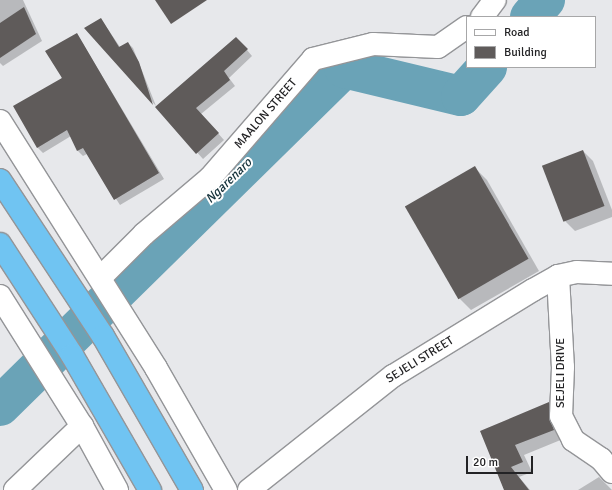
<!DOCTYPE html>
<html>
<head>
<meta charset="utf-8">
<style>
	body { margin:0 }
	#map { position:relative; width:612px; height:490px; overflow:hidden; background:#e7e8eb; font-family:Signika,sans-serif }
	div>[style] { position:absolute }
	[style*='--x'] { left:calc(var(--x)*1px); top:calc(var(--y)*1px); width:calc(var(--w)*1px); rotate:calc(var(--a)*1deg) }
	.shadow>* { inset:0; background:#0003 }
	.river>* { height:40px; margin:-20px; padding:0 20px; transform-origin:20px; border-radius:20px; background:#6aa3b7 }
	.building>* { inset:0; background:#5f5b5a; transform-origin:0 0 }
	.roads { filter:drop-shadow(1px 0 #949598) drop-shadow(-1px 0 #949598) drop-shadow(0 1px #949598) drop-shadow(0 -1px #949598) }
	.minor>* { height:22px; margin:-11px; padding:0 11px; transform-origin:11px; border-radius:11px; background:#fff }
	.trunk>* { height:22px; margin:-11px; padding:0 11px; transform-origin:11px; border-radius:11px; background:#70c4f2 }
	span { translate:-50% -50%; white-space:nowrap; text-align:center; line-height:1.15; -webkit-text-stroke:4px #fff; paint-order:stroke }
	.street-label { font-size:12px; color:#232325 }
	.water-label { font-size:13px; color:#15323b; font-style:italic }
	.legend { position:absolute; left:466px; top:16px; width:130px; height:52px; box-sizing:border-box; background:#fff; border:1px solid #a7a7a8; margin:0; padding:5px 7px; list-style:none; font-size:12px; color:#232325 }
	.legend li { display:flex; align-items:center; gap:8px; height:20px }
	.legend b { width:20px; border:1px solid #a7a7a8 }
	.scale { position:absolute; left:466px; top:456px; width:67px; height:18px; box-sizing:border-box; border:2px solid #232325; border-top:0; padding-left:5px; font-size:12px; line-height:14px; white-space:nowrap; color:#232325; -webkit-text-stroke:3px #fff; paint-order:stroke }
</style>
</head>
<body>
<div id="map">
	<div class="shadow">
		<div style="clip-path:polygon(0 0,23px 0,42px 41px,3px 66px,0 63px)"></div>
		<div style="clip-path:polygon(101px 19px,120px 47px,128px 43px,133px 48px,156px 106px,86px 28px)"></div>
		<div style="clip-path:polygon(77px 34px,164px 179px,120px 205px,87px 154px,83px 156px,78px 151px,71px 136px,43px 153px,37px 147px)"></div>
		<div style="clip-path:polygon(242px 44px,252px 56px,229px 78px,235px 86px,201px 114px,224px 140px,203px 159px,156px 107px)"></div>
		<div style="clip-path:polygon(583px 151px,593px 161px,612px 210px,612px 217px,575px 231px,565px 221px,544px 166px)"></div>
		<div style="clip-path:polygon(475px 168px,487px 180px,539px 271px,471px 310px,459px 298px)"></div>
		<div style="clip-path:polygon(549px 403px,558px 413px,563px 439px,524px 455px,532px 472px,519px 477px,530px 490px,505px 490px,482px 432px)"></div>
		<div style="clip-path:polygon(599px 477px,612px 490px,578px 490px)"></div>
	</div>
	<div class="river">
		<div style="--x:530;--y:17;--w:23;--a:-49"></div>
		<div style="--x:0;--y:406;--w:482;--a:-44.5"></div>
		<div style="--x:344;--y:68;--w:120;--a:13.5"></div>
		<div style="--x:461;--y:96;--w:39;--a:-48"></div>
	</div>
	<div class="building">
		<div style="clip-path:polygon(155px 0,207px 0,171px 24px)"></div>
		<div style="clip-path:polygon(24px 7px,36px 34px,0 58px,0 23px)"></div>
		<div style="clip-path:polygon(101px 18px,119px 47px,128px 42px,139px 62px,153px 105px,84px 28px)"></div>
		<div style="clip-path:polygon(77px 33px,159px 173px,114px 200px,83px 148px,77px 151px,67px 130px,37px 148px,13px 106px,62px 78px,45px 51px)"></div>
		<div style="clip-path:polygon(236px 37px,248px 49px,224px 71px,230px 80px,196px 108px,219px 133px,196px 154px,155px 107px)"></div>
		<div style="left:583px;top:150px;width:60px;height:44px;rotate:69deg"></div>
		<div style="left:475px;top:166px;width:107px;height:81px;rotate:60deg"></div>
		<div style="clip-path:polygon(549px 402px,549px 416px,554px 430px,515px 445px,523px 462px,511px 467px,529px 490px,504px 490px,480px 431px)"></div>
	</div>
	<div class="roads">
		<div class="minor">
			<div style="--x:482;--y:17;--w:21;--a:-53"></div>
			<div style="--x:0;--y:121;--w:292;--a:57.7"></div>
			<div style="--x:156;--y:368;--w:141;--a:60.2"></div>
			<div style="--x:558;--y:276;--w:91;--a:86.9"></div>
			<div style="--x:563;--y:367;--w:49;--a:92.3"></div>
			<div style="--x:561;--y:416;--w:27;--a:63"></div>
			<div style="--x:573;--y:440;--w:34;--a:34"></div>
			<div style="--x:601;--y:459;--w:17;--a:50"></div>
			<div style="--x:100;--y:278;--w:62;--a:-45"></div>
			<div style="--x:144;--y:234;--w:87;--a:-40.3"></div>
			<div style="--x:210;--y:178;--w:157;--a:-49.1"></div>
			<div style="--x:313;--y:59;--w:62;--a:-14"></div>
			<div style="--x:373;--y:44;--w:65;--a:2.6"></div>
			<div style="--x:438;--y:47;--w:35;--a:-35"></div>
			<div style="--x:0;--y:296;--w:154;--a:57.8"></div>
			<div style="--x:82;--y:426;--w:73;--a:61.3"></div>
			<div style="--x:15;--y:490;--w:93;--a:-43.7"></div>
			<div style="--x:249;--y:490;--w:184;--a:-38.4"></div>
			<div style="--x:393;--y:376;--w:164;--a:-31.6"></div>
			<div style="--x:533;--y:290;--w:29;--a:-29"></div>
			<div style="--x:558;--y:276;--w:19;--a:-12"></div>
			<div style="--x:577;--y:272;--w:35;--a:3"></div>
		</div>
		<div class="trunk">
			<div style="--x:0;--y:180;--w:187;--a:56.6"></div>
			<div style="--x:103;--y:336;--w:178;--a:60"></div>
			<div style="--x:0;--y:244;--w:132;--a:57"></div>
			<div style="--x:72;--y:355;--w:156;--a:60"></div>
		</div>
	</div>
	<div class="street-label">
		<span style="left:266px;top:114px;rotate:-49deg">MAALON STREET</span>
		<span style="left:420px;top:360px;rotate:-32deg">SEJELI STREET</span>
		<span style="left:561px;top:373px;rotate:-90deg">SEJELI DRIVE</span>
	</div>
	<div class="water-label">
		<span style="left:229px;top:181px;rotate:-44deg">Ngarenaro</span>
	</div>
	<ul class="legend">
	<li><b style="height:5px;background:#fff"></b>Road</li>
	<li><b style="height:11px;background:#5f5b5a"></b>Building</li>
	</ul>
	<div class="scale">20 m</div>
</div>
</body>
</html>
